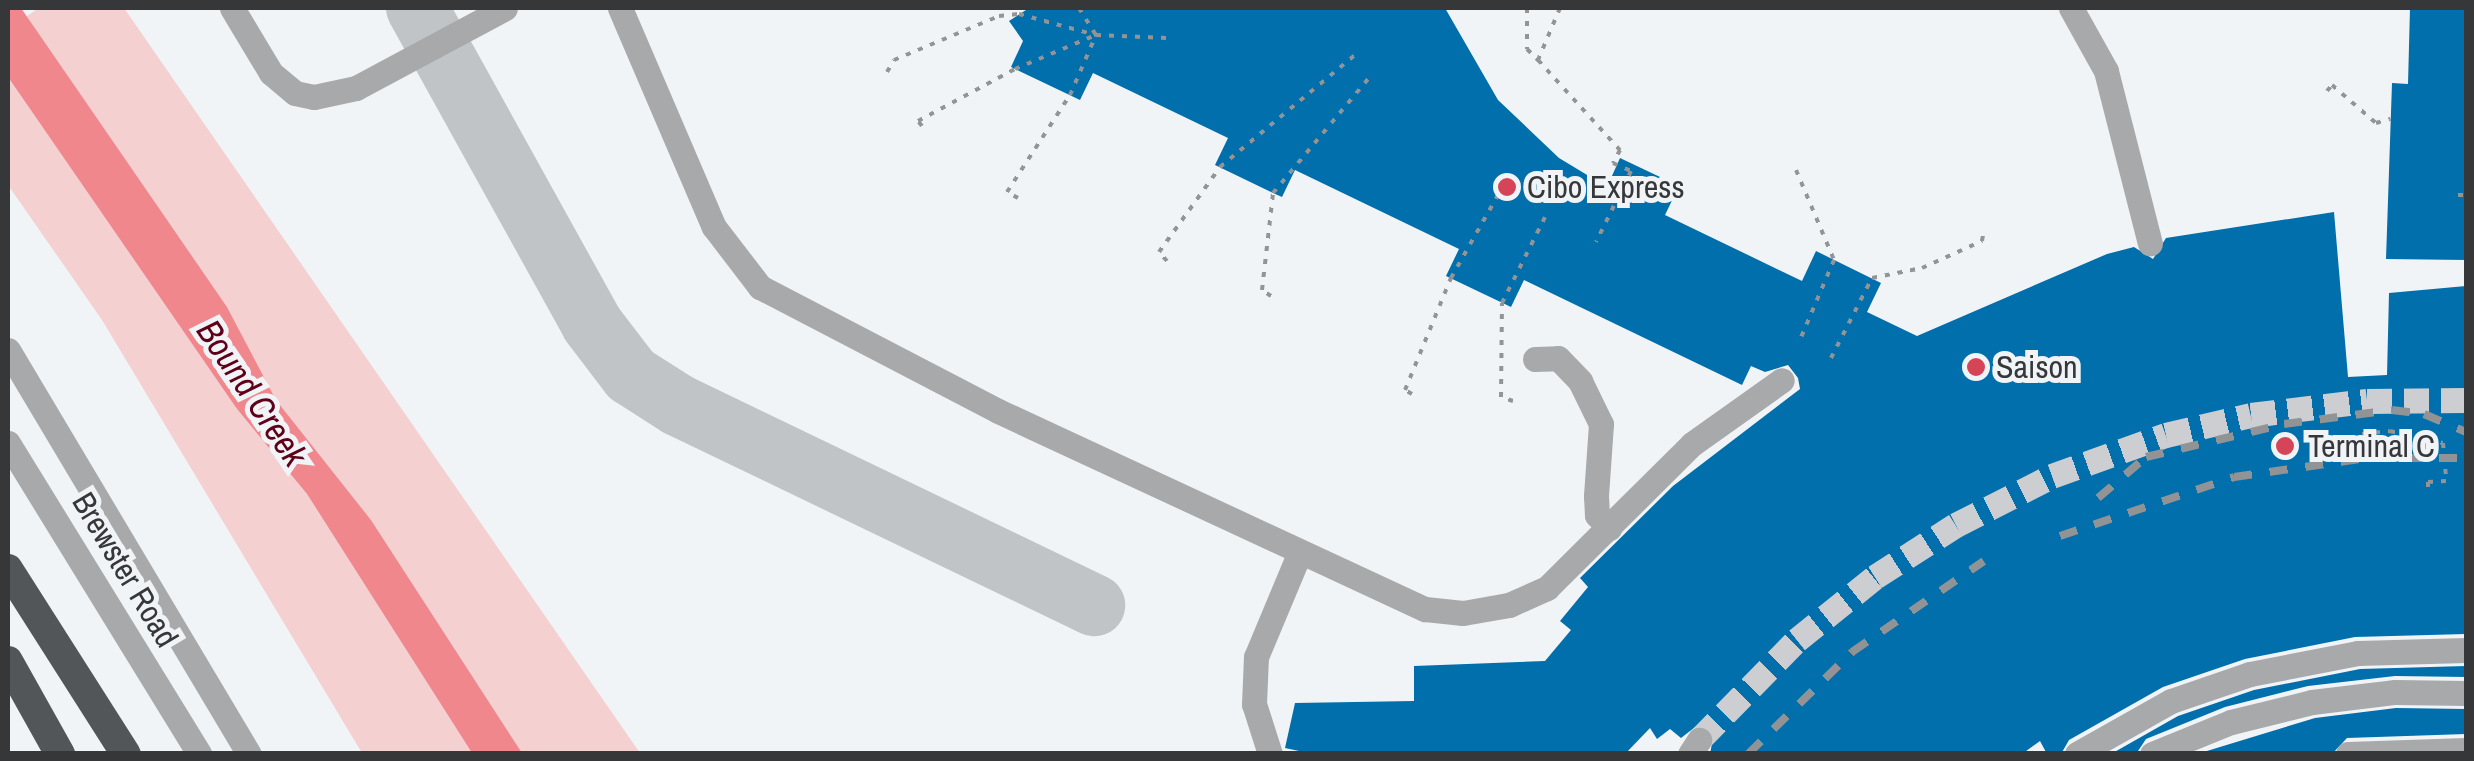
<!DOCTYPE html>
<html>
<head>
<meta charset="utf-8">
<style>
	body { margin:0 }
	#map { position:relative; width:2474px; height:761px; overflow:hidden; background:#f1f4f7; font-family:"Archivo Narrow",sans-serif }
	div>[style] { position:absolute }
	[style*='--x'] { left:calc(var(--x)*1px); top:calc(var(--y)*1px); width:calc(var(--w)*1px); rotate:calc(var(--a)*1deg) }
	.green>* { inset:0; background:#f4d0d1 }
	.water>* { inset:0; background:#ef878d }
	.taxiway>* { height:62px; margin:-31px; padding:0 31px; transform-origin:31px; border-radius:31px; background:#c1c4c6 }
	.building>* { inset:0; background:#006fab }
	.minor-tunnel>* { height:25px; margin-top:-12.5px; transform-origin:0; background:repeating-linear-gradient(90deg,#ccced1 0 25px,transparent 0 37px) }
	.path>* { height:4px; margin-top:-2px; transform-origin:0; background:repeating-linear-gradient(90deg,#929496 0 5px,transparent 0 13px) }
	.minor>* { height:25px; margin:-12.5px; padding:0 12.5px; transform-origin:12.5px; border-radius:12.5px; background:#a8a9aa }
	.highway>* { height:30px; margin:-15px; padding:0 15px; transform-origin:15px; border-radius:15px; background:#535658 }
	.rail>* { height:8px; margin-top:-4px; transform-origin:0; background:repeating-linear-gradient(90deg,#919395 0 18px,transparent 0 36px) }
	.dots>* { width:28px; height:28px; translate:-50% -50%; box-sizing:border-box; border:5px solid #f1f4f7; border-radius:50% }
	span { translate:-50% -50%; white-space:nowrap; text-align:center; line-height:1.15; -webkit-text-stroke:10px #f1f4f7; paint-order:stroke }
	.poi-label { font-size:32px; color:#363738 }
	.left { translate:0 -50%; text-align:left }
	.street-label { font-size:32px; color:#363738 }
	.water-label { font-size:35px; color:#600018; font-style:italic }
	.frame { position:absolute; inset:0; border:10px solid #363738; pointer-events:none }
</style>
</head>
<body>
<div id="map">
	<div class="green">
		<div style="clip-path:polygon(39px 8px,124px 8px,640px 753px,522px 753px,371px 520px,276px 400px,227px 307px,38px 35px,27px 16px)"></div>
		<div style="clip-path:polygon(8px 77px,237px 409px,307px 494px,472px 753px,362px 753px,102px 320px,8px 185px)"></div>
	</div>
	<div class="water">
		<div style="clip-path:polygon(8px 8px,21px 8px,227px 307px,276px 400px,371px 520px,522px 753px,472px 753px,307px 494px,237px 409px,8px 77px)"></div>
	</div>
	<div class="taxiway">
		<div style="--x:417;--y:8;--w:361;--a:61"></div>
		<div style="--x:592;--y:324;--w:64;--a:52.6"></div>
		<div style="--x:631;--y:375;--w:56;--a:32.6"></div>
		<div style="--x:678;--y:405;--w:462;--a:25.7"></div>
	</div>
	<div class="building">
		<div style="clip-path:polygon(1029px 8px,1445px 8px,1498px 100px,1559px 158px,1607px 187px,1620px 158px,1679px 186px,1665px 215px,1802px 281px,1816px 251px,1881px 283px,1867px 312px,1917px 336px,2107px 254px,2134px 247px,2153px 259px,2166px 238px,2334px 212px,2348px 377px,2387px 375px,2389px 293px,2466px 286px,2466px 634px,2355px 637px,2245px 659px,2163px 687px,2069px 740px,2061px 754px,2047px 754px,2040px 741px,2022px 754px,1710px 754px,1714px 733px,1699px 724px,1681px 738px,1670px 729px,1657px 739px,1650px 728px,1625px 754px,1313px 754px,1285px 748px,1295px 703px,1414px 701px,1414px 666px,1545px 661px,1571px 630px,1560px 621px,1588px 587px,1580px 578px,1673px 486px,1800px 389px,1798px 378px,1788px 365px,1765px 372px,1751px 366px,1742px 385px,1524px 280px,1511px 307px,1446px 276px,1459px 249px,1295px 170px,1282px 197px,1273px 193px,1215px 165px,1228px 138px,1093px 73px,1080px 100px,1011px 67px,1023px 41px,1009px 21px)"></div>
		<div style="clip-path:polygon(2410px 8px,2466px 8px,2466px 260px,2386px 259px,2392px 83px,2408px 84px)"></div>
		<div style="clip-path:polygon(2466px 666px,2466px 677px,2395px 676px,2308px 686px,2225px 707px,2146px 739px,2136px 754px,2111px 754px,2178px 716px,2254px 690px,2360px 669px)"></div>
		<div style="clip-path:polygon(2396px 708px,2466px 709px,2466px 734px,2347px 738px,2332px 754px,2197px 754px,2315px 718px)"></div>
	</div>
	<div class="minor-tunnel">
		<div style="--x:1699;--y:740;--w:140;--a:-45.6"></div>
		<div style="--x:1797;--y:640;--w:100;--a:-38.9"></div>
		<div style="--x:1875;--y:577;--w:96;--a:-32.7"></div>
		<div style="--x:1956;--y:525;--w:108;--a:-27"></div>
		<div style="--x:2052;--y:476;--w:121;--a:-19.8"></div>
		<div style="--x:2166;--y:435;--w:87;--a:-13.2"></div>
		<div style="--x:2251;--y:415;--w:117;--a:-6.9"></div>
		<div style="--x:2367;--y:401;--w:99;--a:-0.6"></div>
	</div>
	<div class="path">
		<div style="--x:1079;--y:8;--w:32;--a:58"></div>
		<div style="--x:1527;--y:8;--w:41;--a:90"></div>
		<div style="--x:1527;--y:49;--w:16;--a:45"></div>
		<div style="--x:1560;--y:8;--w:56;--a:112.9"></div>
		<div style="--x:1538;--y:60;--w:122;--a:47.7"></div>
		<div style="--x:1620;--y:150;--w:15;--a:118"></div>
		<div style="--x:1613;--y:163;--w:20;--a:24"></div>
		<div style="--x:1631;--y:171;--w:79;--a:116.2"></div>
		<div style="--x:887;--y:72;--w:14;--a:-60"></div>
		<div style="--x:894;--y:60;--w:114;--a:-22.7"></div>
		<div style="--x:999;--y:16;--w:20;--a:-6"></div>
		<div style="--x:1019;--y:14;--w:80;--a:15.3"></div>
		<div style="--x:1096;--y:35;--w:71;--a:2.4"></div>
		<div style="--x:2327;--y:91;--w:8;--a:-50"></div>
		<div style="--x:2332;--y:85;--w:58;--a:40.8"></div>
		<div style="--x:2376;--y:123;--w:15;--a:-16"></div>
		<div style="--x:922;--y:126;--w:6;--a:-129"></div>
		<div style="--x:918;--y:121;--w:110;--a:-28.2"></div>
		<div style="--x:1015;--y:69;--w:88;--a:-22.8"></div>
		<div style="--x:1796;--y:170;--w:98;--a:67.1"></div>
		<div style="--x:1834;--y:260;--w:89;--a:113.1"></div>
		<div style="--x:2458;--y:195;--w:8;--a:0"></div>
		<div style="--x:1018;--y:198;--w:13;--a:-151"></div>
		<div style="--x:1007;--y:192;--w:116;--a:-57"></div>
		<div style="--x:1070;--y:95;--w:65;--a:-66.6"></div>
		<div style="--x:1167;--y:261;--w:12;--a:-132"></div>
		<div style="--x:1159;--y:252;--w:105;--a:-54.3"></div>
		<div style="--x:1220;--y:167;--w:175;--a:-39.7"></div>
		<div style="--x:1271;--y:296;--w:11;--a:-146"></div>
		<div style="--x:1262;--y:290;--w:98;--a:-83.5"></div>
		<div style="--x:1273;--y:193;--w:155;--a:-50.2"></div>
		<div style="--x:1831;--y:358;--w:90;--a:-62.9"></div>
		<div style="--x:1872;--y:278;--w:51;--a:-11.3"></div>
		<div style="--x:1922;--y:268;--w:66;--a:-24.2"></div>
		<div style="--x:1982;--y:241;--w:6;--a:-81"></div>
		<div style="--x:1412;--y:394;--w:8;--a:-150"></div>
		<div style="--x:1405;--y:390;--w:121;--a:-67.7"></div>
		<div style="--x:1451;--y:278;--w:98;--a:-60.5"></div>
		<div style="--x:1513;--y:401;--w:13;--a:-162"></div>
		<div style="--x:1501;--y:397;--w:94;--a:-89.4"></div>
		<div style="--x:1502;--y:303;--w:96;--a:-63.4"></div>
		<div style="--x:2362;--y:434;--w:28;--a:-6"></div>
		<div style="--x:2390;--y:431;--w:54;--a:12.8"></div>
		<div style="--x:2443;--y:443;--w:38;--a:85"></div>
		<div style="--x:2446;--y:481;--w:18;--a:177"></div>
		<div style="--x:2428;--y:482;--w:6;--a:90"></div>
		<div style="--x:2465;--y:481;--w:1;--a:0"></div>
	</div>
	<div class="minor">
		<div style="--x:232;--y:8;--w:76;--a:59"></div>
		<div style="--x:271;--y:73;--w:31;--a:40"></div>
		<div style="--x:295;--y:93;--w:19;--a:12"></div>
		<div style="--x:314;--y:97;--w:43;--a:-12.1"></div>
		<div style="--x:356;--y:88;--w:169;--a:-28.2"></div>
		<div style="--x:620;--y:8;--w:238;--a:66.8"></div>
		<div style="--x:714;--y:227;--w:76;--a:52.5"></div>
		<div style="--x:760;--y:287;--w:268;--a:27.5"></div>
		<div style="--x:998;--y:411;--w:471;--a:24.9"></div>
		<div style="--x:1425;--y:609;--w:38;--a:6"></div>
		<div style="--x:1463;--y:613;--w:47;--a:-9.9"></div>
		<div style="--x:1509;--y:605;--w:42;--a:-24.1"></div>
		<div style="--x:1547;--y:588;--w:204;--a:-44.8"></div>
		<div style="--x:1692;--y:444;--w:110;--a:-35.4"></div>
		<div style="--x:2071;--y:8;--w:72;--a:60.9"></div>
		<div style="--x:2106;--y:71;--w:178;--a:75.7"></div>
		<div style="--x:8;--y:350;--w:470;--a:59.2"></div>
		<div style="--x:1535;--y:359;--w:23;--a:-2"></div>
		<div style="--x:1558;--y:358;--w:32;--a:46"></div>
		<div style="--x:1580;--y:381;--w:48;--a:64"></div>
		<div style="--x:1601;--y:424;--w:72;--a:94"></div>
		<div style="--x:1596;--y:496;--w:19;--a:87"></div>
		<div style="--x:1597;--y:515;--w:18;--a:47"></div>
		<div style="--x:8;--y:443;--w:365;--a:58.4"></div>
		<div style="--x:1270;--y:754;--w:52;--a:-107.7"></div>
		<div style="--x:1254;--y:704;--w:47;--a:-87.6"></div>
		<div style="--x:1256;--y:657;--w:112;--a:-67.3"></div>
		<div style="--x:1690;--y:754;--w:17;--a:-57"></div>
		<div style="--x:2077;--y:754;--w:108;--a:-29.4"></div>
		<div style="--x:2171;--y:701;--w:83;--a:-18.9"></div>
		<div style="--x:2250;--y:674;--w:110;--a:-11"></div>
		<div style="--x:2358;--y:653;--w:108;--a:-1.6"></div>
		<div style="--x:2152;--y:754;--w:85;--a:-22.1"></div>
		<div style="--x:2231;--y:722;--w:83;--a:-13.9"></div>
		<div style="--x:2312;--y:702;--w:84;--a:-6.9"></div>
		<div style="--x:2395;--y:692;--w:71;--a:0.8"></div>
		<div style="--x:2348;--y:754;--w:118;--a:-1.9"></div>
	</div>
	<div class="highway">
		<div style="--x:8;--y:569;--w:219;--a:57.5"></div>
		<div style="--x:8;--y:661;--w:107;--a:60.8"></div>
	</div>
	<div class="rail">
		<div style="--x:2098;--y:498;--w:63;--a:-40.5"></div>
		<div style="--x:2146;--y:457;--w:142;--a:-13.4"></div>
		<div style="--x:2284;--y:424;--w:109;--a:-7.4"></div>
		<div style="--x:2392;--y:410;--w:32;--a:7"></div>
		<div style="--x:2424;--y:414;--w:46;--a:23.2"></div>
		<div style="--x:2060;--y:536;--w:184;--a:-18.7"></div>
		<div style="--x:2234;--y:477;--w:134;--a:-8.1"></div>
		<div style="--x:2367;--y:458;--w:99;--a:0"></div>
		<div style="--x:1748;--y:754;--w:146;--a:-44.4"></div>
		<div style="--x:1852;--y:652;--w:160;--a:-34.6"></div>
	</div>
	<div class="dots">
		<div style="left:1507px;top:187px;background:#d54457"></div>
		<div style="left:1976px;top:367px;background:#d54457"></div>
		<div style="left:2285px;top:446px;background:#d54457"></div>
	</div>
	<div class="poi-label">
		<span class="left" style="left:1527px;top:187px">Cibo Express</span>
		<span class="left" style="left:1996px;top:367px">Saison</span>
		<span class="left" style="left:2308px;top:446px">Terminal C</span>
	</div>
	<div class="street-label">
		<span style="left:125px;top:570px;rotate:59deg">Brewster Road</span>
	</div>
	<div class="water-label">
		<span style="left:252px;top:393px;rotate:56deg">Bound Creek</span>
	</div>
	<div class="frame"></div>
</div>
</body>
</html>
